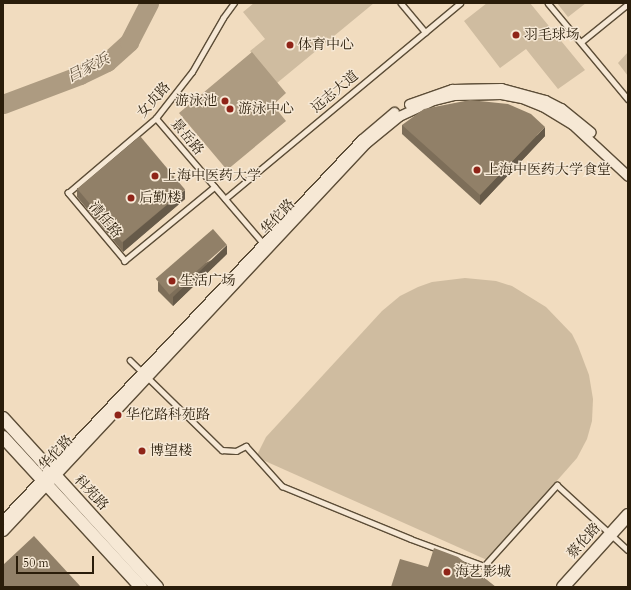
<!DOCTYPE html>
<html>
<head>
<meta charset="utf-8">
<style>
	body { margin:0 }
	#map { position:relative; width:631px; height:590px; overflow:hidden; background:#f1dcbf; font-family:Cardo,"Noto Serif SC",serif }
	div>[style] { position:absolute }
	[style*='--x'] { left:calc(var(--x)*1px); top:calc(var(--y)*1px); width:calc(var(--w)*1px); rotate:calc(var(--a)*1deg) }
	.green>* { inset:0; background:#cfbca0 }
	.water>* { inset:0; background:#ad9b81 }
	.river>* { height:19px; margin:-9.5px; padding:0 9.5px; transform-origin:9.5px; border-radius:9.5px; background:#ad9b81 }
	.roads { filter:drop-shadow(1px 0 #5c4d37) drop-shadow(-1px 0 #5c4d37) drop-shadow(0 1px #5c4d37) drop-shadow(0 -1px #5c4d37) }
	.service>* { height:4.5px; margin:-2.25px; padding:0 2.25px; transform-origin:2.25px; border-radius:2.25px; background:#f6e8d5 }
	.minor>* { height:9px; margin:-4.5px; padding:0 4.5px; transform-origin:4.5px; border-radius:4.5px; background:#f6e8d5 }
	.tertiary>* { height:12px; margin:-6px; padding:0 6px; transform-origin:6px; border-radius:6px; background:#f6e8d5 }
	.wall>* { inset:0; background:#7d6e59 }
	.shaded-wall>* { inset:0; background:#665a49 }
	.building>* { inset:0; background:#918068; transform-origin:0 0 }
	.dots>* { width:11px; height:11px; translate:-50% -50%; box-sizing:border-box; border:2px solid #f6e8d5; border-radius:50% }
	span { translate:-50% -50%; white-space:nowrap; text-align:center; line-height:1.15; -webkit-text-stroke:3px #f6e8d5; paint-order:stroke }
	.poi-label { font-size:14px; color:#2a1d0a }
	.left { translate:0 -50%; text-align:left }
	.right { translate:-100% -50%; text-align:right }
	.street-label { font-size:14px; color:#2a1d0a }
	.water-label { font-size:15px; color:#5e4f3a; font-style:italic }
	.frame { position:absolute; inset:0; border:4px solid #2a1d0a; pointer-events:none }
	.scale { position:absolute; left:16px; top:556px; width:78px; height:18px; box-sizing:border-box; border:2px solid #2a1d0a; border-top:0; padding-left:5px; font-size:12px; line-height:14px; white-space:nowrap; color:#2a1d0a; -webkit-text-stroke:3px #f6e8d5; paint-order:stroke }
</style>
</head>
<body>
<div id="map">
	<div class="green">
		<div style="clip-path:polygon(254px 3px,374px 3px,277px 83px,250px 51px,265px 39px,243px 12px)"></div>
		<div style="clip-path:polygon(487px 3px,530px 3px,585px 70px,558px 89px,526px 49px,500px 68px,464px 21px)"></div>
		<div style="clip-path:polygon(557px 3px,586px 3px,568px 17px)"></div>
		<div style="clip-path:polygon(628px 52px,628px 76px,618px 63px)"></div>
		<div style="clip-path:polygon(465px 278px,496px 281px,512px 286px,546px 307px,572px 334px,578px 346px,589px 375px,593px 399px,592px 421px,587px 439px,577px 458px,487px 560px,256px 457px,266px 437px,382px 311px,400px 296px,418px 287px,432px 282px)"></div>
	</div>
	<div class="water">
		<div style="clip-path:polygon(252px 52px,286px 93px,273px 105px,286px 121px,227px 170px,179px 113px)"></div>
	</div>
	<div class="river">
		<div style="--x:3;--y:104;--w:82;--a:-20.6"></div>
		<div style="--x:80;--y:75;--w:30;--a:-26"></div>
		<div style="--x:107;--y:62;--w:30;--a:-42"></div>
		<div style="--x:129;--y:42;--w:44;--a:-62.9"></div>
	</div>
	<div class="roads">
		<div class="service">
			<div style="--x:401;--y:3;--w:38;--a:50"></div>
			<div style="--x:548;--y:3;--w:125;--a:50.2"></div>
			<div style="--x:581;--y:42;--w:60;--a:-39"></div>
			<div style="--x:156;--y:118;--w:165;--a:49.4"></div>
			<div style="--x:215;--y:187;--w:117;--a:140.6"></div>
			<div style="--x:125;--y:261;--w:89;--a:-130"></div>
			<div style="--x:68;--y:193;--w:116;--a:-40.4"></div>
			<div style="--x:156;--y:118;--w:58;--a:-52"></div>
			<div style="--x:192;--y:72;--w:62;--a:-60.1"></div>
			<div style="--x:223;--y:18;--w:19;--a:-54"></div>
			<div style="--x:225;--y:199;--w:306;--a:-39.8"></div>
			<div style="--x:130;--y:360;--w:129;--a:44.4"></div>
			<div style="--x:222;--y:450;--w:14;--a:4"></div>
			<div style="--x:236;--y:451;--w:11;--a:-27"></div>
			<div style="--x:246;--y:446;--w:54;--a:48"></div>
			<div style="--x:282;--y:486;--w:139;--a:22.3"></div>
			<div style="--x:411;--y:539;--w:78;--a:20.3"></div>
			<div style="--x:484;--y:566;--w:109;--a:-48"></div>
			<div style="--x:557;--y:485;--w:96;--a:42.5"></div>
		</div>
		<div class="minor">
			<div style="--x:409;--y:104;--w:46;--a:-19.2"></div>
			<div style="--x:452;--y:89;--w:49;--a:-1.2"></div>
			<div style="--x:501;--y:88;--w:46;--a:15.3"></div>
			<div style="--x:545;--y:100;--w:18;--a:27"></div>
			<div style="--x:561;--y:108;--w:38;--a:39"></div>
			<div style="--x:3;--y:520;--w:523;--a:-46.7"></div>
			<div style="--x:362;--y:139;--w:42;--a:-40.2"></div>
			<div style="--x:3;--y:531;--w:531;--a:-46.91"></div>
			<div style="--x:366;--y:143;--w:43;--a:-39.3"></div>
			<div style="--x:399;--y:116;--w:38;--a:-25"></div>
			<div style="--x:434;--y:100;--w:21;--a:-14"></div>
			<div style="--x:454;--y:95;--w:47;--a:-1.2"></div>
			<div style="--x:501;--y:94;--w:21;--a:11"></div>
			<div style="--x:522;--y:98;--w:22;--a:22"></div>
			<div style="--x:542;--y:106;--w:35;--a:31"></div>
			<div style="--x:572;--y:124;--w:76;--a:42.9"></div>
		</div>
		<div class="tertiary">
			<div style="--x:3;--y:418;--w:229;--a:47.7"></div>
			<div style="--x:3;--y:437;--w:204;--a:47.4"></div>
			<div style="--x:563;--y:587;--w:97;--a:-47.9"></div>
		</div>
	</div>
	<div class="wall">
		<div style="clip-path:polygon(402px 125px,545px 136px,480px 205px,402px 134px)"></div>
		<div style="clip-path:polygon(77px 188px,185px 199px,123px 252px,77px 197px)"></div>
		<div style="clip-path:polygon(227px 254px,173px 306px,158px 291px,158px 282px)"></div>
	</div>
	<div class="shaded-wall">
		<div style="clip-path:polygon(545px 127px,545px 136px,480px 205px,480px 195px)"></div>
		<div style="clip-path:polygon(185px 190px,185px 199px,123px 252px,123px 242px)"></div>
		<div style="clip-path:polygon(227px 245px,227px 254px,173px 306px,173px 297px)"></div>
	</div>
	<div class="building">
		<div style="clip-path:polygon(470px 100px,508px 104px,531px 114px,545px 127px,480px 195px,402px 125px,424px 109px)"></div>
		<div style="left:140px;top:136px;width:70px;height:82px;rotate:50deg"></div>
		<div style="left:213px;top:229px;width:21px;height:76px;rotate:49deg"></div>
		<div style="clip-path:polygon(34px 536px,81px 587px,3px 587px,3px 565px)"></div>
		<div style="clip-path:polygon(434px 548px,458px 557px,496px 587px,391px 587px,400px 559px,428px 567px)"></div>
	</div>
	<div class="dots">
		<div style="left:516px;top:35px;background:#8f2418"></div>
		<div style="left:290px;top:45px;background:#8f2418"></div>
		<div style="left:225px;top:101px;background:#8f2418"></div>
		<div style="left:230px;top:109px;background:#8f2418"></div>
		<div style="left:477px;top:170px;background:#8f2418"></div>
		<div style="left:155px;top:176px;background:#8f2418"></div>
		<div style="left:131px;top:198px;background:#8f2418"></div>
		<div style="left:172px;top:281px;background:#8f2418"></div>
		<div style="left:118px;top:415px;background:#8f2418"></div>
		<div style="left:142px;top:451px;background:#8f2418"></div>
		<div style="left:447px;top:572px;background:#8f2418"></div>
	</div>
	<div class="poi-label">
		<span class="left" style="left:524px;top:35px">羽毛球场</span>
		<span class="left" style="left:298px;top:45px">体育中心</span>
		<span class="right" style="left:217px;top:101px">游泳池</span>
		<span class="left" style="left:238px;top:109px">游泳中心</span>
		<span class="left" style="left:485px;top:170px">上海中医药大学食堂</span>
		<span class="left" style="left:163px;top:176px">上海中医药大学</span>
		<span class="left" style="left:139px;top:198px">后勤楼</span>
		<span class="left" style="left:180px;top:281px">生活广场</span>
		<span class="left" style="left:126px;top:415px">华佗路科苑路</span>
		<span class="left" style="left:150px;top:451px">博望楼</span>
		<span class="left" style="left:455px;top:572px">海艺影城</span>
	</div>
	<div class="street-label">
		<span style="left:335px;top:92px;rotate:-40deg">远志大道</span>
		<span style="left:154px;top:100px;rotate:-48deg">女贞路</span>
		<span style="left:187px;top:137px;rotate:50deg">景岳路</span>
		<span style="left:278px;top:217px;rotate:-47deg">华佗路</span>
		<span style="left:105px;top:220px;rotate:50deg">清任路</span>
		<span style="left:56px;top:453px;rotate:-47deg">华佗路</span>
		<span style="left:91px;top:493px;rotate:47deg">科苑路</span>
		<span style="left:584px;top:541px;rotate:-48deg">蔡伦路</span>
	</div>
	<div class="water-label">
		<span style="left:88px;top:68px;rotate:-27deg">吕家浜</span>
	</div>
	<div class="frame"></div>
	<div class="scale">50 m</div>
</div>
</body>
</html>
